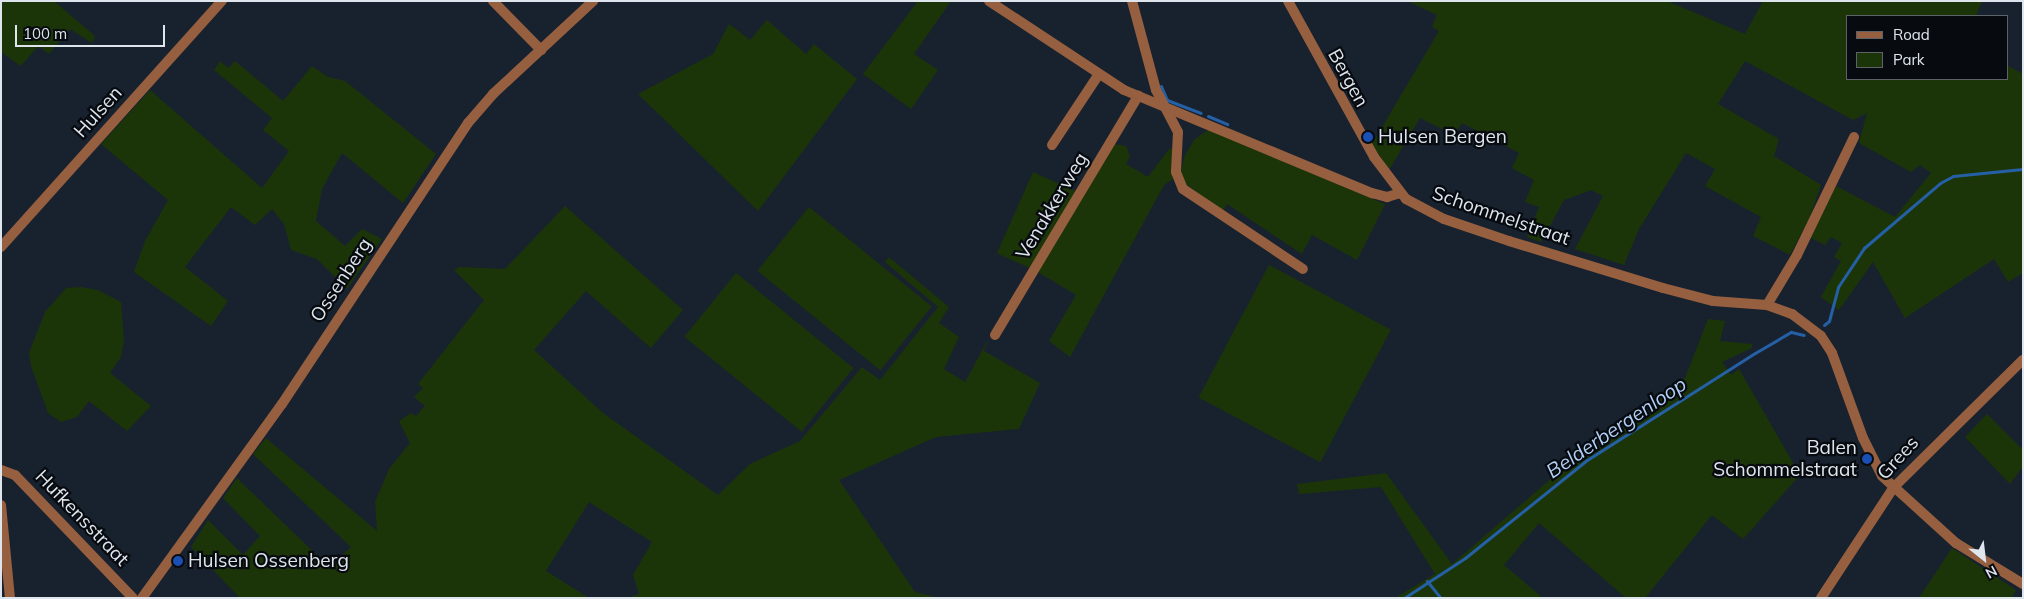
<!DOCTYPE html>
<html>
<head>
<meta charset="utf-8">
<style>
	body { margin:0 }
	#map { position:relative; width:2024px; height:599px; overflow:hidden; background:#18222e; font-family:Mulish,sans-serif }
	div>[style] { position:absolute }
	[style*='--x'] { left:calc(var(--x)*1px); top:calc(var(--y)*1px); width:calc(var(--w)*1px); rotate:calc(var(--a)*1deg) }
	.green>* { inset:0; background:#1c3508; transform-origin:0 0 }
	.stream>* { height:3px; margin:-1.5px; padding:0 1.5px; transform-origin:1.5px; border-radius:1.5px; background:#2560a7 }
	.minor>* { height:10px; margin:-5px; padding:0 5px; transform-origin:5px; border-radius:5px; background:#965f3f }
	.tertiary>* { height:10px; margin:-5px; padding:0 5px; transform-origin:5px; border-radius:5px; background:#965f3f }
	.dots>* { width:14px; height:14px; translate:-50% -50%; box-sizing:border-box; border:2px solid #070b10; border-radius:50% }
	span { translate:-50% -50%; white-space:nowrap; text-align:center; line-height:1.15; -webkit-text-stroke:4.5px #070b10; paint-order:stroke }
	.street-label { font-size:19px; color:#dee5ed }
	.poi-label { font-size:19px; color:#dee5ed }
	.left { translate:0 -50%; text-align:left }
	.right { translate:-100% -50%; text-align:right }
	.water-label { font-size:20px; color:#b2d0f7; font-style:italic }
	.frame { position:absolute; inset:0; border:2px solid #dee5ed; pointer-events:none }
	.legend { position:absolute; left:1846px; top:15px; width:162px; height:65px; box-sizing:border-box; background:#070b10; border:1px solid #5d6268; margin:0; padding:6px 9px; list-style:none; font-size:15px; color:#dee5ed }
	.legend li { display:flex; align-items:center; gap:10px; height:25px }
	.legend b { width:25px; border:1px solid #5d6268 }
	.north { position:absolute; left:1959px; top:534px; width:50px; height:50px; -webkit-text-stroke:4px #070b10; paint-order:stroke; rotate:151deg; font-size:14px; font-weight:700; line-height:20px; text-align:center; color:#dee5ed }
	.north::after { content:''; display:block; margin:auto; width:18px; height:22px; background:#dee5ed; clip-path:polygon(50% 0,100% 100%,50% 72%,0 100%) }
	.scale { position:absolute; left:15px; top:25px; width:150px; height:22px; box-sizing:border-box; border:2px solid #dee5ed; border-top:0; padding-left:6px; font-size:15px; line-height:18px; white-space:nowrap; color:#dee5ed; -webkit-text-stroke:4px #070b10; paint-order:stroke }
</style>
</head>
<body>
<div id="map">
	<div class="green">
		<div style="clip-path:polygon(1px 1px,54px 1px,95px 36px,92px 43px,70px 29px,49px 54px,38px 46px,21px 66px,1px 52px)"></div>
		<div style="clip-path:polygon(918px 1px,951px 1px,914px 54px,938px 70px,911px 109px,863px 74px)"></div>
		<div style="clip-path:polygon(1407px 1px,1667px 1px,1745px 34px,1763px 1px,1982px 1px,1976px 16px,1848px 16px,1848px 79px,2008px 79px,2008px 66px,2023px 74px,2023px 273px,2008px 282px,1994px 259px,1905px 318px,1873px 262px,1839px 310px,1821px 297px,1841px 261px,1834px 257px,1842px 243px,1831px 237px,1825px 245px,1809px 237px,1836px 186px,1895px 217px,1931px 173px,1920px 165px,1911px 172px,1859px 143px,1867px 113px,1853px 120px,1745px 61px,1718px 104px,1779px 139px,1774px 156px,1821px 185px,1810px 217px,1790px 255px,1753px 236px,1761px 217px,1705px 186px,1715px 169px,1686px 153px,1639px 229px,1624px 265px,1575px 249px,1603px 196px,1591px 190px,1564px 200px,1541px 242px,1527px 237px,1539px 207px,1525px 202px,1534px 180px,1512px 168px,1519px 153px,1462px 123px,1454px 135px,1420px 118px,1389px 170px,1372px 144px,1439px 31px,1432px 27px,1437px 15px)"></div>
		<div style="clip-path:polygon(767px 20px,806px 54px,814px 44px,857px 79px,758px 211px,638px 94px,713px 54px,729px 24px,750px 40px)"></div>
		<div style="clip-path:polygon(220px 61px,228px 68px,235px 61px,283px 101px,312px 66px,328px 77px,345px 81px,436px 154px,403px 203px,342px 153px,322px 189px,316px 221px,345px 246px,362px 229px,382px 239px,347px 289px,317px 259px,291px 250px,284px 224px,272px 209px,255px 225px,231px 207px,185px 267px,228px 301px,211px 326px,134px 272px,145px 241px,168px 200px,101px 144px,150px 90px,262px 188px,289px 151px,263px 130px,272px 118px,214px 70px)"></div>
		<div style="clip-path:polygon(1208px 130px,1385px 204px,1357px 260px,1312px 235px,1302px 254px,1227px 204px,1223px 211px,1186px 184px,1181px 173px,1184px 157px,1194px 140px)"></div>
		<div style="clip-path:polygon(1115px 144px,1126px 146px,1130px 156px,1126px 164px,1148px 177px,1169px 149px,1176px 149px,1173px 179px,1164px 185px,1070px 357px,1049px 341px,1076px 295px,1038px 272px)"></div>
		<div style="left:1033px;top:172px;width:49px;height:89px;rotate:24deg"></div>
		<div style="clip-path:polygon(565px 206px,683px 310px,651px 348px,586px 291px,534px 350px,603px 413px,718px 495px,750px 464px,800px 441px,862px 367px,880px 380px,938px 307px,885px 262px,889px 257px,949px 307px,939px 323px,959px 337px,944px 369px,965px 382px,989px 338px,984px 351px,1040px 383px,1019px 429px,936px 437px,839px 480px,915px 592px,940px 598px,627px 598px,639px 594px,633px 575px,652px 542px,589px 502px,546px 571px,589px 598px,240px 598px,191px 547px,208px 520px,243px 555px,260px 536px,223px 498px,237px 478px,329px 567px,351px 547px,253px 454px,266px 438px,377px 531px,375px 502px,389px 469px,410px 443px,399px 421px,411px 413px,416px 416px,425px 406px,414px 397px,423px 388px,418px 384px,484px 300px,454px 270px,459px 267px,505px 269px)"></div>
		<div style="left:809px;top:207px;width:158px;height:82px;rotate:39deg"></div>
		<div style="left:1269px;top:265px;width:138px;height:150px;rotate:28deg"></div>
		<div style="left:736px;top:273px;width:151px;height:82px;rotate:39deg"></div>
		<div style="clip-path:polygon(81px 287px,98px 290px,121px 302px,124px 341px,121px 357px,110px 373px,151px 406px,127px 431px,89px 401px,77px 417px,61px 422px,48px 413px,31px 366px,29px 353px,45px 312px,66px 288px)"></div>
		<div style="clip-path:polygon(1708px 319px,1725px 321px,1720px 341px,1752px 344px,1752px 348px,1722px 362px,1731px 375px,1739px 369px,1800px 475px,1743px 539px,1712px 515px,1645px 598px,1626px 598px,1539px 523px,1504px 565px,1543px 598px,1395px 598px,1435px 574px,1381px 487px,1299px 494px,1297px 484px,1386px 473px,1452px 564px,1560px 471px,1651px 412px,1672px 384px,1685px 378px)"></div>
		<div style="clip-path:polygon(1987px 414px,2023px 450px,2023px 466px,2010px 484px,1965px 437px)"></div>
		<div style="clip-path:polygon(1952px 548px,2016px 590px,2012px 598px,1919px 598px)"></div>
	</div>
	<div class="stream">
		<div style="--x:1161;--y:86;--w:15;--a:67"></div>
		<div style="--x:1167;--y:100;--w:36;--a:21"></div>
		<div style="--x:1208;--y:116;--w:21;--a:23"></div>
		<div style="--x:1824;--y:325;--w:6;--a:-39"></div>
		<div style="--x:1829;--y:321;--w:35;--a:-75"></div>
		<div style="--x:1838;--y:287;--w:47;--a:-56.3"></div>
		<div style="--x:1864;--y:248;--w:100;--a:-40.5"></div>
		<div style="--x:1940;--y:183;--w:15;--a:-28"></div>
		<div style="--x:1953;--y:176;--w:70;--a:-5.7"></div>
		<div style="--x:1427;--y:581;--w:22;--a:51"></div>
		<div style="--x:1404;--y:598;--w:73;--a:-33.3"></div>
		<div style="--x:1465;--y:558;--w:156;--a:-38.8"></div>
		<div style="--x:1587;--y:460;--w:199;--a:-32.5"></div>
		<div style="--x:1755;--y:353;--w:42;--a:-30.3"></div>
		<div style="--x:1791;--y:332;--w:13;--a:13"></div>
	</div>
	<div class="minor">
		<div style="--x:493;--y:1;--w:69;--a:45.6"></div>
		<div style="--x:989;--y:1;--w:162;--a:33.4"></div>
		<div style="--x:1124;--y:90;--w:269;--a:22.6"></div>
		<div style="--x:1372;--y:193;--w:16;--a:15"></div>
		<div style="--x:1387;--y:197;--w:14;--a:-17"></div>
		<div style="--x:1132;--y:1;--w:92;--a:74.9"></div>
		<div style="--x:1156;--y:90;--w:47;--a:62.4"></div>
		<div style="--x:1178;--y:132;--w:40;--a:92.9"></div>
		<div style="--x:1176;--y:172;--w:18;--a:68"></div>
		<div style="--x:1183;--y:189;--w:144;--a:33.7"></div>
		<div style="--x:1288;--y:1;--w:178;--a:61.1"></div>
		<div style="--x:1374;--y:157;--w:53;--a:52.7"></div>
		<div style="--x:1406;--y:199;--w:43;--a:27.8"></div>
		<div style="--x:1444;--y:219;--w:69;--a:18.7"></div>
		<div style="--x:1509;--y:241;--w:161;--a:17"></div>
		<div style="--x:1663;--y:288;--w:52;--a:14.6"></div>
		<div style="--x:1713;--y:301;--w:54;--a:4.2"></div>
		<div style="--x:1767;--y:305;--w:27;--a:20"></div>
		<div style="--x:1792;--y:314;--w:36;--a:37"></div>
		<div style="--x:1821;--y:336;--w:20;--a:57"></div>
		<div style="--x:1832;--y:353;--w:90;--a:70"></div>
		<div style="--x:1863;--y:438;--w:42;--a:63.4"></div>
		<div style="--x:1882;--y:476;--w:100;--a:42.2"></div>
		<div style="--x:1956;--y:543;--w:79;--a:31.5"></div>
		<div style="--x:1052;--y:145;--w:85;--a:-56.5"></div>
		<div style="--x:1767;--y:305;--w:58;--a:-59"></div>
		<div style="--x:1797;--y:255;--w:131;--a:-64.2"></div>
		<div style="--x:995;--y:335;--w:279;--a:-59.1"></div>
		<div style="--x:1;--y:470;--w:15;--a:20"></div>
		<div style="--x:15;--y:475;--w:170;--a:46.2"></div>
		<div style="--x:142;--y:598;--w:239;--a:-54.2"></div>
		<div style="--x:282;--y:404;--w:337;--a:-56.5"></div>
		<div style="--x:468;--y:123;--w:38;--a:-49"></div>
		<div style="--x:493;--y:94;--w:137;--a:-42.9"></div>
	</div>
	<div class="tertiary">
		<div style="--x:1;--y:247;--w:331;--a:-48.1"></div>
		<div style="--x:1;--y:505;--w:93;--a:84.5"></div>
		<div style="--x:1821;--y:598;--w:133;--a:-56.7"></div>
		<div style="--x:1894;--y:487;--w:181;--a:-44.6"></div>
	</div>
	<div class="dots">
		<div style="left:1368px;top:137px;background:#1a4fb4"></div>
		<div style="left:1867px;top:459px;background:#1a4fb4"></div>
		<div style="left:178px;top:561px;background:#1a4fb4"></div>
	</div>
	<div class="street-label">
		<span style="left:1348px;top:78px;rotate:61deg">Bergen</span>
		<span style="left:98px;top:112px;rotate:-48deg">Hulsen</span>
		<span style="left:1052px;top:206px;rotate:-59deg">Venakkerweg</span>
		<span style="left:1501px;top:216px;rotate:19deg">Schommelstraat</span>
		<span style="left:341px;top:280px;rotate:-57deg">Ossenberg</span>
		<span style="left:1898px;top:458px;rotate:-48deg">Grees</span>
		<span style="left:82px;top:518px;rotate:46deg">Hufkensstraat</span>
	</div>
	<div class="poi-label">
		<span class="left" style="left:1378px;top:137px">Hulsen Bergen</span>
		<span class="right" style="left:1857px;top:459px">Balen<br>Schommelstraat</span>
		<span class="left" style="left:188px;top:561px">Hulsen Ossenberg</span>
	</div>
	<div class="water-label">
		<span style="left:1616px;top:427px;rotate:-34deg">Belderbergenloop</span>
	</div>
	<div class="frame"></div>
	<ul class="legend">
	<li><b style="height:6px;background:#965f3f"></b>Road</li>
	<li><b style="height:14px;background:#1c3508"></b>Park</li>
	</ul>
	<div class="north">N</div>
	<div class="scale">100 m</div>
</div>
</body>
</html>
